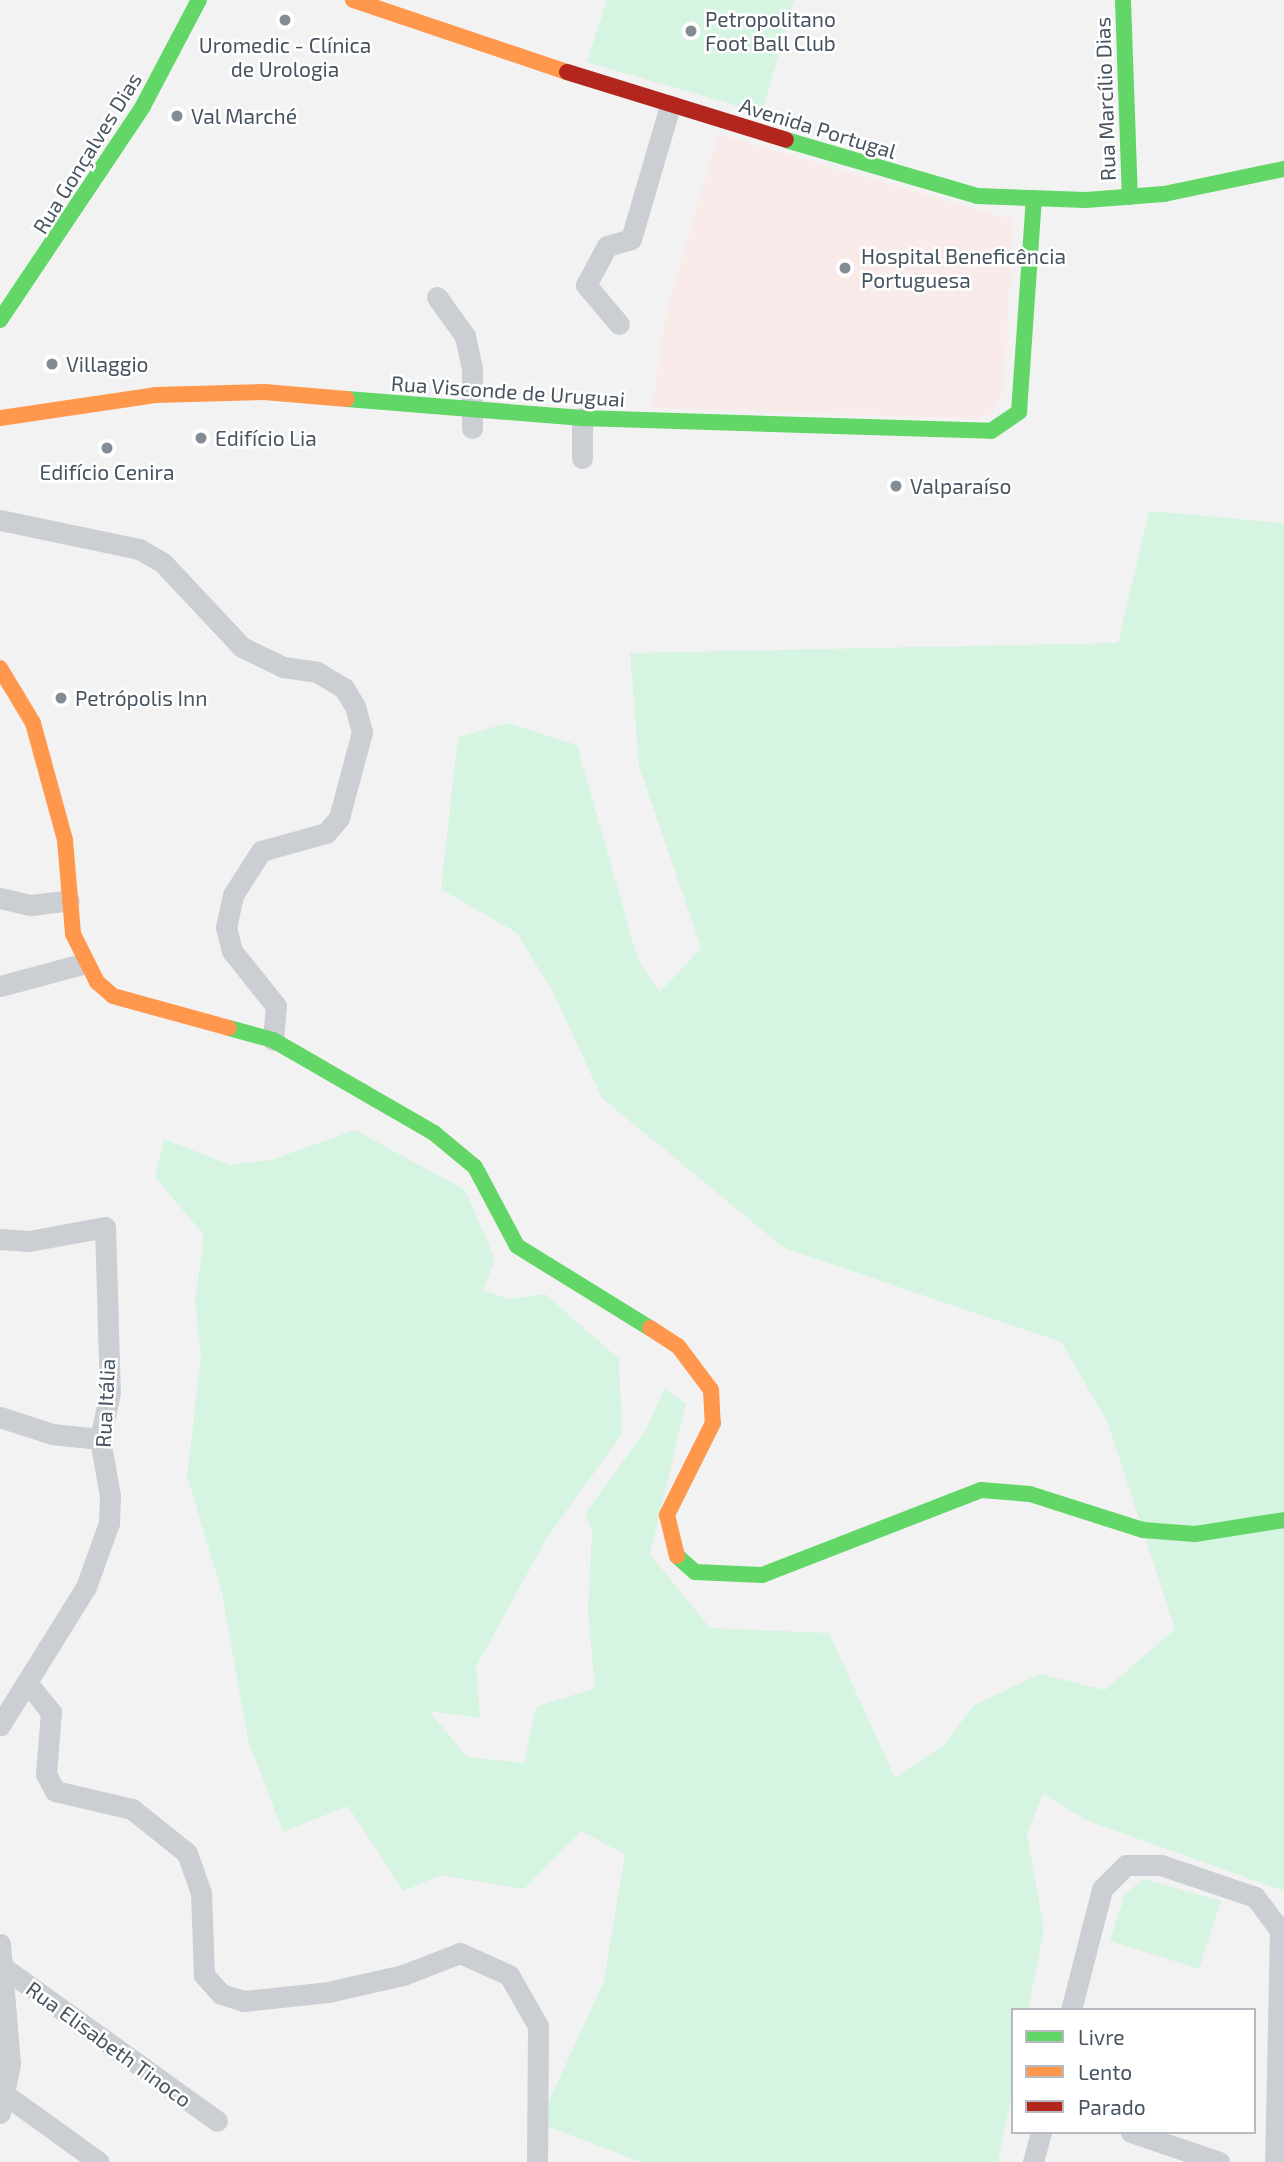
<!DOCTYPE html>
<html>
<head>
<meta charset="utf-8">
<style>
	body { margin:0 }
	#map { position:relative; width:1284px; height:2162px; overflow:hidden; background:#f3f2f2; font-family:"Exo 2",sans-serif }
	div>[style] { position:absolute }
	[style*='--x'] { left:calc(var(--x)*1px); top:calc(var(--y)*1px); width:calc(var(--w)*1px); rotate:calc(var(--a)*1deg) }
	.medical>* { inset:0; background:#f9ebe9 }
	.green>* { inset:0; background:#d5f4e1 }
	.street>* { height:21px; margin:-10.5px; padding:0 10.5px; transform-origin:10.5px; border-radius:10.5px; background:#cbced2 }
	.fast>* { height:16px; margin:-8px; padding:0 8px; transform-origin:8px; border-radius:8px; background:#63d668 }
	.slow>* { height:16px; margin:-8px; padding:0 8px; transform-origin:8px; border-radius:8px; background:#ff974d }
	.jam>* { height:16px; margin:-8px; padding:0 8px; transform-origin:8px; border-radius:8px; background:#b3261e }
	.dots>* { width:19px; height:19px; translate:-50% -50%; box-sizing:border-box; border:4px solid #fff; border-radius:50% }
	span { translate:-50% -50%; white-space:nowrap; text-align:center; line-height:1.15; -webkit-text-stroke:5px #fff; paint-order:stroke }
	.poi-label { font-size:21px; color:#475462 }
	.left { translate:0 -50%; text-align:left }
	.street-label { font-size:21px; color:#475462 }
	.legend { position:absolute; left:1011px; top:2008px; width:245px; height:126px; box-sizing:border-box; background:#fff; border:2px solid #b5bbc0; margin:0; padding:9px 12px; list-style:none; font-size:21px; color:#475462 }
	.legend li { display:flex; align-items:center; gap:14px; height:35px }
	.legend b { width:35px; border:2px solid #b5bbc0 }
</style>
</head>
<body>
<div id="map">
	<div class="medical">
		<div style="clip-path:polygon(718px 134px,1013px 220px,1004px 392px,989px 414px,975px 419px,652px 408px,666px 312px)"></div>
	</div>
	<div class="green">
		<div style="clip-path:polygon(607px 0,794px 0,762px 113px,587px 62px)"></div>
		<div style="clip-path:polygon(1149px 511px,1284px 523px,1284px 1891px,1088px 1821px,1043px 1794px,1027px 1834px,1044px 1930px,1028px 2010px,1013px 2010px,1013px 2089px,998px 2162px,641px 2162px,539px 2123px,604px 1981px,625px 1854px,581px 1831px,524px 1889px,441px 1875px,403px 1891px,348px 1806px,283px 1832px,248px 1740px,222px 1593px,187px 1476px,201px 1357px,195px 1302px,204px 1235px,155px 1177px,164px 1139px,230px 1165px,271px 1160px,355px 1130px,465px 1190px,495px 1259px,483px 1290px,509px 1299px,545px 1294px,619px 1359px,622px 1434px,546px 1539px,476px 1667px,480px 1718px,429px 1711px,467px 1757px,524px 1763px,536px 1707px,595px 1688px,588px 1611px,592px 1532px,585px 1514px,645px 1431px,665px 1388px,686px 1404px,650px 1554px,710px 1628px,829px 1633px,895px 1778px,944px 1745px,973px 1706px,1039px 1674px,1105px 1690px,1175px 1629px,1107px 1421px,1061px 1342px,784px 1248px,602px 1098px,553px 992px,517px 933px,441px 889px,458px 737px,508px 723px,577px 745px,638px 960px,660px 992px,701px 948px,639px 766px,630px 653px,1118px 643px)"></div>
		<div style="clip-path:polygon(1144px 1879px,1221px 1901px,1199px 1969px,1110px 1941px,1125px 1894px)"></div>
	</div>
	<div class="street">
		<div style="--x:437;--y:297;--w:48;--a:54.3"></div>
		<div style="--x:465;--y:336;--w:33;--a:78"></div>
		<div style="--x:472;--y:368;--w:60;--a:90"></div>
		<div style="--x:619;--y:324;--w:51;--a:-130.2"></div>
		<div style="--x:586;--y:285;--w:44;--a:-61.7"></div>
		<div style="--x:607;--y:246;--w:25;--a:-16"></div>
		<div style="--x:631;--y:239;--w:139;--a:-73.7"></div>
		<div style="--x:582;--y:458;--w:40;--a:-90"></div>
		<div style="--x:0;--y:520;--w:142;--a:11.8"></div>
		<div style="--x:139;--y:549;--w:28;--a:30"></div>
		<div style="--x:163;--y:563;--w:115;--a:46.8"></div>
		<div style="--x:242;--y:647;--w:46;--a:26"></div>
		<div style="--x:283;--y:667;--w:34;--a:8"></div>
		<div style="--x:317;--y:672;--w:31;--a:31"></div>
		<div style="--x:344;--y:688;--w:21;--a:59"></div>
		<div style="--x:355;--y:706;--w:27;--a:75"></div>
		<div style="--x:362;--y:732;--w:89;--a:105"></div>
		<div style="--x:339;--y:818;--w:20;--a:131"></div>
		<div style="--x:326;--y:833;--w:67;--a:164.5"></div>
		<div style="--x:261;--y:851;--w:52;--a:122.5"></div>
		<div style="--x:233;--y:895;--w:33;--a:102"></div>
		<div style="--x:226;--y:927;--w:25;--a:76"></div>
		<div style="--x:232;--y:951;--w:70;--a:51.3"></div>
		<div style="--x:276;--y:1006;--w:34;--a:95"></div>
		<div style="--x:0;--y:898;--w:32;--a:13"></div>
		<div style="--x:31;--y:905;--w:38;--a:-7"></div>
		<div style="--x:0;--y:986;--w:85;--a:-15"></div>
		<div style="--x:0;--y:1239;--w:29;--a:4"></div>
		<div style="--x:29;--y:1241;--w:77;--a:-10.4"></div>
		<div style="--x:105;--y:1227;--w:165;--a:88.3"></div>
		<div style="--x:110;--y:1392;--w:48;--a:102"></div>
		<div style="--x:100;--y:1439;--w:58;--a:80"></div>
		<div style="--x:110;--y:1496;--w:27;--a:92"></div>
		<div style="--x:109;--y:1523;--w:68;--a:109.8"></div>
		<div style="--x:86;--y:1587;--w:163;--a:121.9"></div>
		<div style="--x:0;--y:1417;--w:55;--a:18.1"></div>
		<div style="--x:52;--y:1434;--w:48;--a:5.9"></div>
		<div style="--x:29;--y:1685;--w:35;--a:51"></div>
		<div style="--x:51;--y:1712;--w:62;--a:94.6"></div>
		<div style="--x:46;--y:1774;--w:19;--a:62"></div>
		<div style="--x:55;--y:1791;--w:79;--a:13.2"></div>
		<div style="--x:132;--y:1809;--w:70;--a:38.7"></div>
		<div style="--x:187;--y:1853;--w:42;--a:70.7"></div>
		<div style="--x:201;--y:1893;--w:82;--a:87.9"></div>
		<div style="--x:204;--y:1975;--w:25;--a:48"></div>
		<div style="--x:221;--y:1994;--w:24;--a:17"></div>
		<div style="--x:244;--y:2001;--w:84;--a:-6.1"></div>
		<div style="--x:328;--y:1992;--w:77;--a:-12.8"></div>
		<div style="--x:403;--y:1975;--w:61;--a:-21.1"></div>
		<div style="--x:460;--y:1953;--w:54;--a:24.2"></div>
		<div style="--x:509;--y:1975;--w:59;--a:60.4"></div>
		<div style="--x:538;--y:2026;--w:136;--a:90.4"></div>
		<div style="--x:0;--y:1944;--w:120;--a:85.2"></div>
		<div style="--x:10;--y:2064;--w:50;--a:101.5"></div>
		<div style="--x:0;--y:1965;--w:267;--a:35.7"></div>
		<div style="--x:1071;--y:2010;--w:125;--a:-75.6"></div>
		<div style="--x:1102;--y:1889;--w:34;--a:-45"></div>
		<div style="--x:1126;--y:1865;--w:35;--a:0"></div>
		<div style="--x:1161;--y:1865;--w:99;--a:18.8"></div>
		<div style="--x:1255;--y:1897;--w:41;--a:52.9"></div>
		<div style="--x:1280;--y:1930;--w:232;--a:91.2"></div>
		<div style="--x:7;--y:2096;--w:113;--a:35.7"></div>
		<div style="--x:1131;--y:2132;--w:93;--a:18.8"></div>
		<div style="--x:1033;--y:2162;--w:31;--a:-75"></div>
	</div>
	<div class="fast">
		<div style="--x:1123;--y:0;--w:197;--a:88"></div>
		<div style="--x:786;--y:140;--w:199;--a:16.3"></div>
		<div style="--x:977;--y:196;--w:109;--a:2.1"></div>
		<div style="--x:1086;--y:200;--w:78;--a:-4.4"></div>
		<div style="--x:1164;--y:194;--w:123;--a:-11.8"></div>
		<div style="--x:0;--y:320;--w:257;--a:-56.2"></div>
		<div style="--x:143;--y:106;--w:120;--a:-62.2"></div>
		<div style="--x:347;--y:399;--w:236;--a:4.6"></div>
		<div style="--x:582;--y:418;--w:409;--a:1.8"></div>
		<div style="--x:991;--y:431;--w:34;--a:-34"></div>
		<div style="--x:1019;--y:412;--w:214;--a:-86"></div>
		<div style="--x:229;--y:1028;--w:46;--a:15.3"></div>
		<div style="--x:273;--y:1040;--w:186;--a:30"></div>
		<div style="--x:434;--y:1133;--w:53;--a:39.7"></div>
		<div style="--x:475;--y:1167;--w:89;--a:62"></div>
		<div style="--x:517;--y:1246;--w:156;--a:31.7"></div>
		<div style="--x:677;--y:1556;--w:24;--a:42"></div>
		<div style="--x:695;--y:1572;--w:67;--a:2.6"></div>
		<div style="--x:762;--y:1575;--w:235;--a:-21.2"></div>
		<div style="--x:981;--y:1490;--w:49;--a:4.7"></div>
		<div style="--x:1030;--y:1494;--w:119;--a:17.7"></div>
		<div style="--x:1143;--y:1530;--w:52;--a:4.4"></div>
		<div style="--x:1195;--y:1534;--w:90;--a:-8.9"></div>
	</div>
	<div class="slow">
		<div style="--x:353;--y:0;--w:226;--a:18.6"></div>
		<div style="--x:0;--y:418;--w:157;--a:-8.4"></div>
		<div style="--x:155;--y:395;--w:109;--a:-1.6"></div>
		<div style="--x:264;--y:392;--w:83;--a:4.8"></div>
		<div style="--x:0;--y:668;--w:64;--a:59"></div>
		<div style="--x:33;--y:723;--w:121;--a:74.7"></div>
		<div style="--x:65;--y:840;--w:94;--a:85.1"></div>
		<div style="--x:73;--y:934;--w:54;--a:63.4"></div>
		<div style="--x:97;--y:982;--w:21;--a:41"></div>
		<div style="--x:113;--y:996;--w:120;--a:15.4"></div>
		<div style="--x:650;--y:1328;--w:33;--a:33"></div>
		<div style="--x:678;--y:1346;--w:55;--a:53.1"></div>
		<div style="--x:711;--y:1390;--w:33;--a:87"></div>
		<div style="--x:713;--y:1423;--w:103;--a:116.6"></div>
		<div style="--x:667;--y:1515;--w:42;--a:76.3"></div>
	</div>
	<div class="jam">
		<div style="--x:567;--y:72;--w:229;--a:17.2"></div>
	</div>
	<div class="dots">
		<div style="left:285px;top:20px;background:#838b94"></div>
		<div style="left:691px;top:31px;background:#838b94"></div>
		<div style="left:177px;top:116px;background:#838b94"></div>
		<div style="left:845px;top:268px;background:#838b94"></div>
		<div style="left:52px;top:364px;background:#838b94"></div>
		<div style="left:201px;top:438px;background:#838b94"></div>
		<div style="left:107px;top:448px;background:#838b94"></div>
		<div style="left:896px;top:486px;background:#838b94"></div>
		<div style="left:61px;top:698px;background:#838b94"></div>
	</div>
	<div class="poi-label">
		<span class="left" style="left:705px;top:31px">Petropolitano<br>Foot Ball Club</span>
		<span style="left:285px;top:57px">Uromedic - Clínica<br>de Urologia</span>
		<span class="left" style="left:191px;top:116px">Val Marché</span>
		<span class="left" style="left:861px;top:268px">Hospital Beneficência<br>Portuguesa</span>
		<span class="left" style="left:66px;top:364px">Villaggio</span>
		<span class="left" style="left:215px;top:438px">Edifício Lia</span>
		<span style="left:107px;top:472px">Edifício Cenira</span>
		<span class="left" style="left:910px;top:486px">Valparaíso</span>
		<span class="left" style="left:75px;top:698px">Petrópolis Inn</span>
	</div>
	<div class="street-label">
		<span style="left:1105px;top:99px;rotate:-92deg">Rua Marcílio Dias</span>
		<span style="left:818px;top:128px;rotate:17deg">Avenida Portugal</span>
		<span style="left:87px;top:153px;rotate:-58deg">Rua Gonçalves Dias</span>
		<span style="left:508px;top:391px;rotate:4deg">Rua Visconde de Uruguai</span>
		<span style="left:105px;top:1403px;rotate:-87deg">Rua Itália</span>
		<span style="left:109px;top:2044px;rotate:36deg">Rua Elisabeth Tinoco</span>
	</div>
	<ul class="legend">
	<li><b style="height:9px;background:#63d668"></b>Livre</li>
	<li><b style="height:9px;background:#ff974d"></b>Lento</li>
	<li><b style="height:9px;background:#b3261e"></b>Parado</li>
	</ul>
</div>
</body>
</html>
